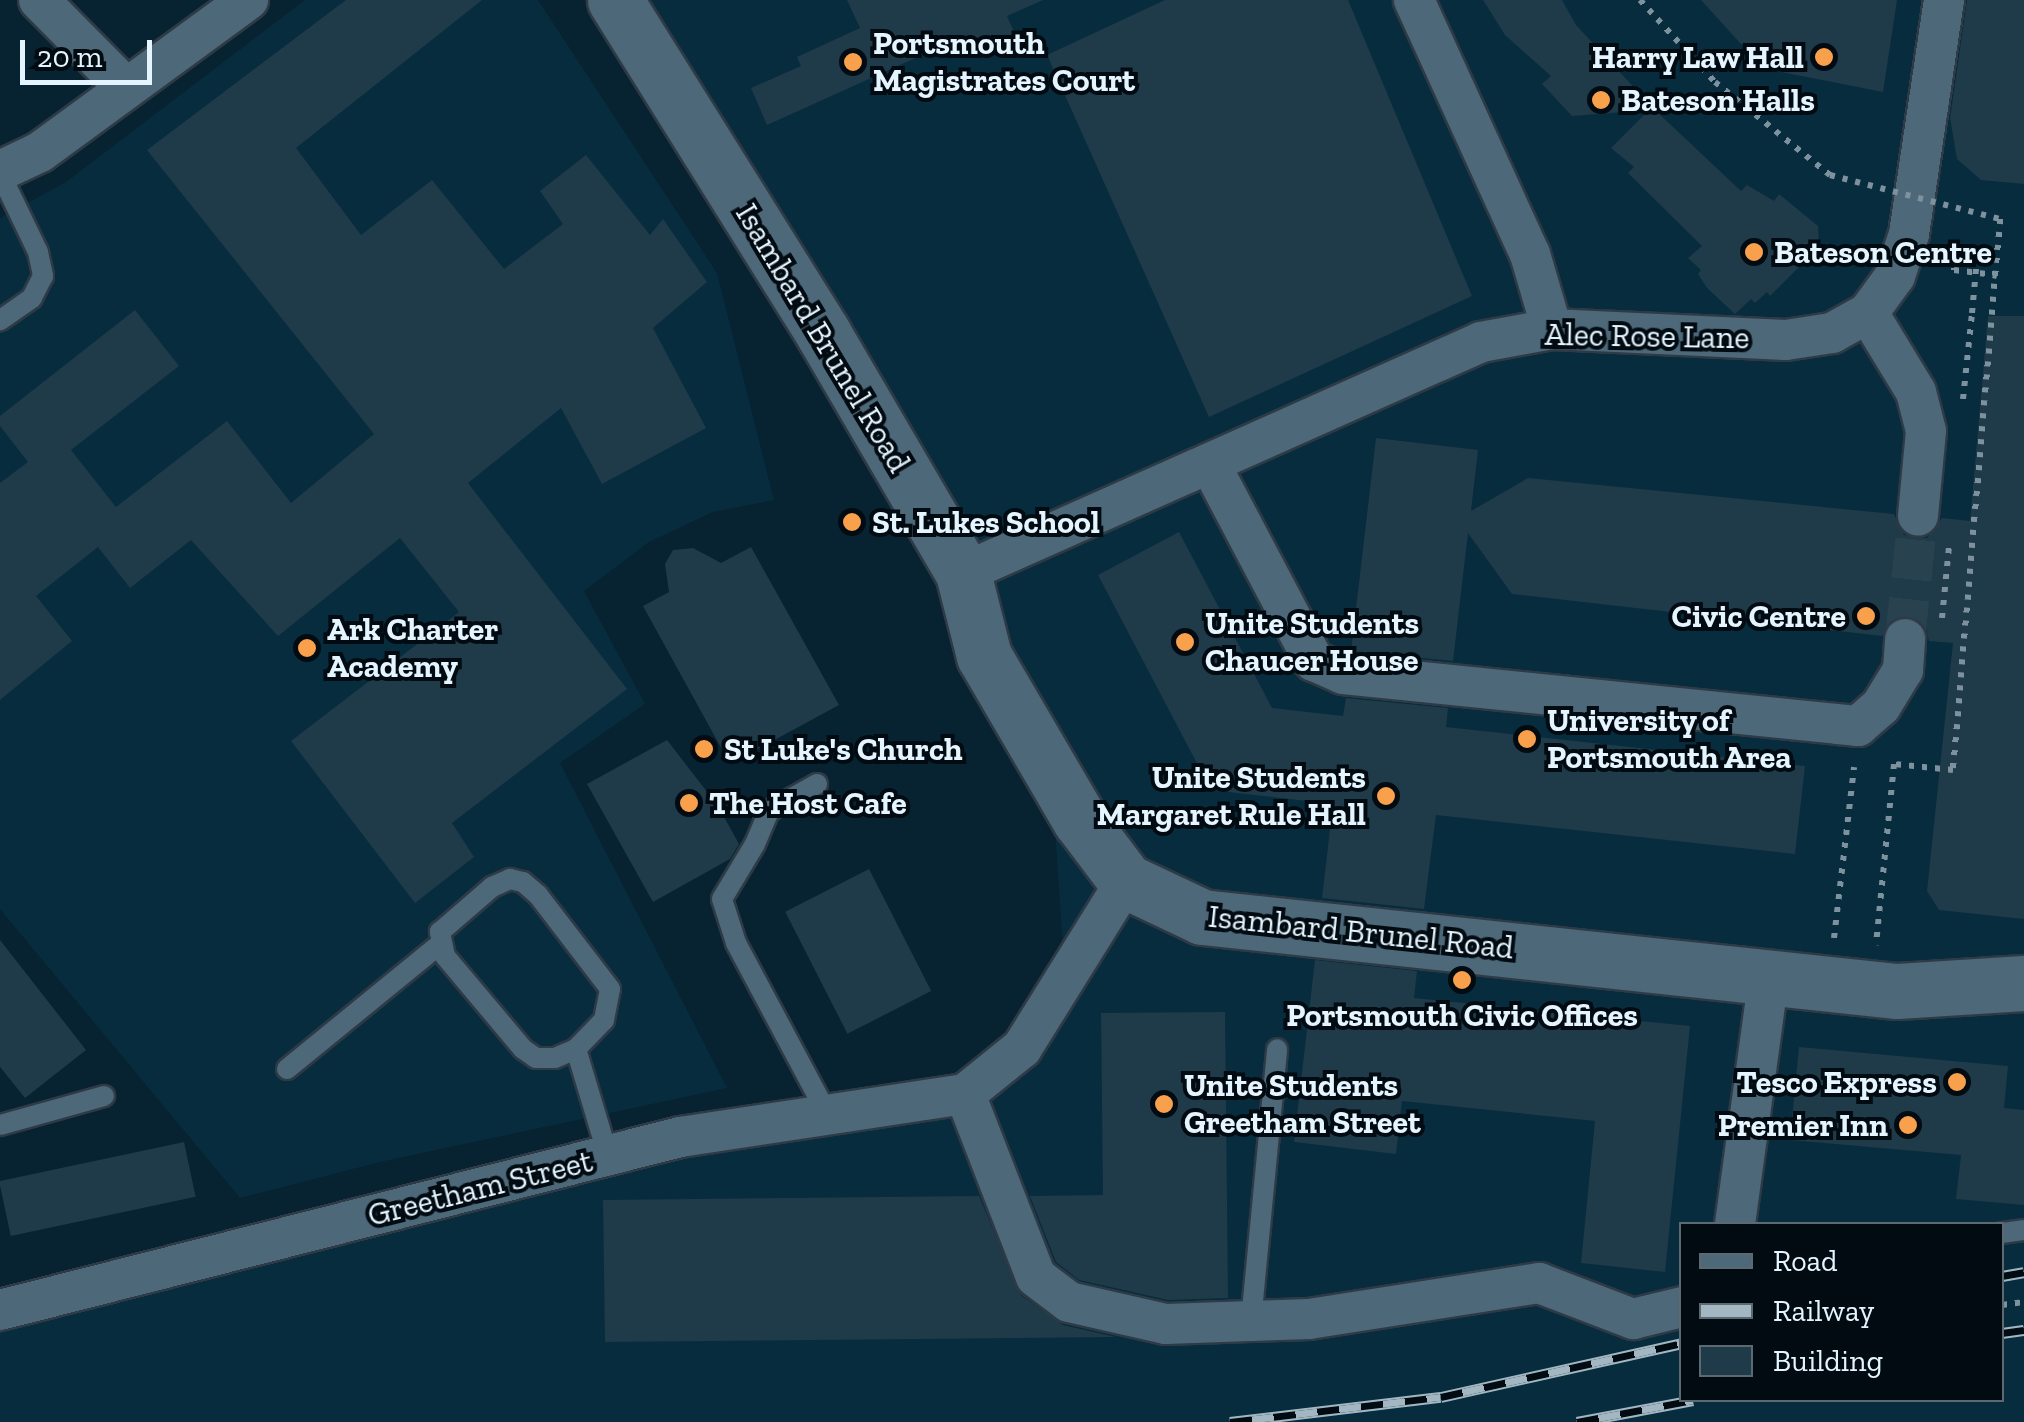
<!DOCTYPE html>
<html>
<head>
<meta charset="utf-8">
<style>
	body { margin:0 }
	#map { position:relative; width:2024px; height:1422px; overflow:hidden; background:#072230; font-family:"Zilla Slab",serif }
	div>[style] { position:absolute }
	[style*='--x'] { left:calc(var(--x)*1px); top:calc(var(--y)*1px); width:calc(var(--w)*1px); rotate:calc(var(--a)*1deg) }
	.built>* { inset:0; background:#072c3e }
	.building>* { inset:0; background:#1f3a49; transform-origin:0 0 }
	.street-tunnel>* { height:40px; margin-top:-20px; transform-origin:0; background:repeating-linear-gradient(90deg,#28424f 0 40px,transparent 0 60px) }
	.path>* { height:6px; margin-top:-3px; transform-origin:0; background:repeating-linear-gradient(90deg,#7d929e 0 5px,transparent 0 13px) }
	.roads { filter:drop-shadow(2px 0 #2e3a46) drop-shadow(-2px 0 #2e3a46) drop-shadow(0 2px #2e3a46) drop-shadow(0 -2px #2e3a46) }
	.lane>* { height:20px; margin:-10px; padding:0 10px; transform-origin:10px; border-radius:10px; background:#4c6879 }
	.street>* { height:40px; margin:-20px; padding:0 20px; transform-origin:20px; border-radius:20px; background:#4c6879 }
	.secondary>* { height:55px; margin:-27.5px; padding:0 27.5px; transform-origin:27.5px; border-radius:27.5px; background:#4c6879 }
	.rail>* { height:11px; margin-top:-5.5px; transform-origin:0; background:repeating-linear-gradient(90deg,#020b11 0 22px,#a3b7c2 0 44px); box-sizing:border-box; border-block:2px solid #a3b7c2 }
	.path-bridge>* { height:6px; margin-top:-3px; transform-origin:0; background:repeating-linear-gradient(90deg,#7d929e 0 5px,transparent 0 13px) }
	.dots>* { width:28px; height:28px; translate:-50% -50%; box-sizing:border-box; border:5px solid #020b11; border-radius:50% }
	span { translate:-50% -50%; white-space:nowrap; text-align:center; line-height:1.15; -webkit-text-stroke:8px #020b11; paint-order:stroke }
	.poi-label { font-size:32px; color:#e5f5ff; font-weight:700 }
	.left { translate:0 -50%; text-align:left }
	.right { translate:-100% -50%; text-align:right }
	.street-label { font-size:32px; color:#e5f5ff }
	.legend { position:absolute; left:1679px; top:1222px; width:325px; height:180px; box-sizing:border-box; background:#020b11; border:2px solid #5d6970; margin:0; padding:12px 18px; list-style:none; font-size:30px; color:#e5f5ff }
	.legend li { display:flex; align-items:center; gap:20px; height:50px }
	.legend b { width:50px; border:2px solid #5d6970 }
	.scale { position:absolute; left:20px; top:40px; width:132px; height:45px; box-sizing:border-box; border:5px solid #e5f5ff; border-top:0; padding-left:12px; font-size:30px; line-height:35px; white-space:nowrap; color:#e5f5ff; -webkit-text-stroke:8px #020b11; paint-order:stroke }
</style>
</head>
<body>
<div id="map">
	<div class="built">
		<div style="clip-path:polygon(305px 0,538px 0,717px 273px,774px 500px,713px 512px,649px 542px,584px 591px,645px 704px,560px 763px,727px 1088px,380px 1162px,240px 1198px,0 909px,0 218px,66px 182px)"></div>
		<div style="clip-path:polygon(evenodd,615px 0,2024px 0,2024px 1422px,0 1422px,0 1310px,608px 1156px,965px 1094px,1065px 979px,1052px 783px,615px 0,1682px 1224px,2002px 1224px,2002px 1400px,1682px 1400px,1682px 1224px)"></div>
	</div>
	<div class="building">
		<div style="clip-path:polygon(346px 0,482px 0,296px 148px,361px 235px,432px 180px,504px 269px,563px 224px,540px 191px,586px 155px,650px 235px,663px 219px,707px 282px,653px 328px,706px 428px,602px 484px,561px 408px,468px 483px,627px 689px,452px 823px,474px 857px,415px 903px,291px 741px,459px 612px,400px 538px,278px 636px,191px 540px,130px 588px,98px 547px,36px 596px,72px 641px,0 700px,0 483px,28px 462px,0 426px,0 416px,135px 310px,179px 366px,71px 450px,116px 507px,227px 421px,291px 503px,374px 434px,147px 150px)"></div>
		<div style="clip-path:polygon(847px 0,1043px 0,1007px 16px,1016px 36px,972px 58px,962px 37px,767px 125px,751px 88px,801px 66px,797px 57px,860px 28px)"></div>
		<div style="clip-path:polygon(1165px 0,1348px 0,1472px 296px,1209px 417px,1047px 55px)"></div>
		<div style="clip-path:polygon(1483px 0,1562px 0,1576px 25px,1655px 110px,1741px 191px,1747px 185px,1774px 201px,1779px 194px,1818px 226px,1819px 247px,1770px 296px,1767px 292px,1755px 303px,1751px 299px,1735px 314px,1707px 288px,1698px 274px,1701px 270px,1688px 258px,1702px 246px,1628px 173px,1634px 167px,1611px 148px,1649px 110px,1572px 116px,1542px 84px,1551px 76px,1505px 35px)"></div>
		<div style="clip-path:polygon(1701px 0,1897px 0,1883px 92px,1781px 72px,1740px 43px)"></div>
		<div style="clip-path:polygon(1967px 0,2024px 0,2024px 184px,1981px 180px,1957px 159px,1950px 118px)"></div>
		<div style="clip-path:polygon(1988px 316px,2024px 316px,2024px 919px,1939px 910px,1927px 891px,1953px 643px,1929px 641px,1926px 628px,1917px 619px,1894px 618px,1882px 636px,1512px 594px,1468px 533px,1453px 661px,1351px 651px,1376px 438px,1478px 450px,1471px 511px,1528px 478px,1894px 514px,1904px 535px,1927px 538px,1942px 518px,1970px 521px)"></div>
		<div style="clip-path:polygon(1179px 532px,1272px 708px,1343px 716px,1346px 698px,1448px 708px,1446px 727px,1805px 766px,1795px 854px,1436px 815px,1424px 909px,1322px 898px,1333px 804px,1211px 790px,1098px 575px)"></div>
		<div style="clip-path:polygon(751px 547px,839px 705px,730px 764px,643px 606px,669px 592px,665px 564px,673px 550px,693px 548px,721px 563px)"></div>
		<div style="clip-path:polygon(667px 740px,718px 806px,739px 844px,730px 859px,653px 902px,587px 784px)"></div>
		<div style="left:869px;top:869px;width:137px;height:94px;rotate:63deg"></div>
		<div style="clip-path:polygon(0 940px,86px 1050px,25px 1098px,0 1067px)"></div>
		<div style="clip-path:polygon(1315px 960px,1417px 971px,1414px 998px,1690px 1026px,1665px 1272px,1581px 1263px,1595px 1121px,1402px 1101px,1396px 1154px,1294px 1142px)"></div>
		<div style="clip-path:polygon(1225px 1012px,1228px 1298px,1168px 1300px,1079px 1280px,1056px 1262px,1030px 1196px,1103px 1195px,1101px 1013px)"></div>
		<div style="clip-path:polygon(1799px 1047px,2008px 1066px,2004px 1108px,2024px 1110px,2024px 1205px,1956px 1199px,1961px 1155px,1790px 1140px)"></div>
		<div style="left:184px;top:1142px;width:56px;height:189px;rotate:78deg"></div>
		<div style="clip-path:polygon(979px 1196px,1021px 1295px,1063px 1325px,1116px 1337px,605px 1342px,603px 1200px)"></div>
	</div>
	<div class="street-tunnel">
		<div style="--x:1905;--y:639;--w:124;--a:-84"></div>
	</div>
	<div class="path">
		<div style="--x:1640;--y:0;--w:111;--a:47.6"></div>
		<div style="--x:1715;--y:82;--w:148;--a:39"></div>
		<div style="--x:1963;--y:399;--w:86;--a:-84"></div>
		<div style="--x:1972;--y:313;--w:55;--a:-84.8"></div>
		<div style="--x:1977;--y:258;--w:23;--a:-173"></div>
		<div style="--x:1954;--y:255;--w:15;--a:90"></div>
		<div style="--x:1954;--y:270;--w:39;--a:7"></div>
		<div style="--x:1993;--y:275;--w:4;--a:14"></div>
		<div style="--x:1942;--y:618;--w:72;--a:-84.4"></div>
		<div style="--x:1834;--y:938;--w:172;--a:-83.3"></div>
		<div style="--x:2002;--y:1305;--w:22;--a:-8"></div>
	</div>
	<div class="roads">
		<div class="lane">
			<div style="--x:0;--y:173;--w:88;--a:64.3"></div>
			<div style="--x:38;--y:252;--w:25;--a:78"></div>
			<div style="--x:43;--y:276;--w:25;--a:117"></div>
			<div style="--x:32;--y:298;--w:39;--a:145"></div>
			<div style="--x:817;--y:784;--w:55;--a:150.6"></div>
			<div style="--x:769;--y:811;--w:36;--a:113"></div>
			<div style="--x:755;--y:844;--w:64;--a:121"></div>
			<div style="--x:722;--y:899;--w:46;--a:72.3"></div>
			<div style="--x:736;--y:943;--w:195;--a:61.9"></div>
			<div style="--x:576;--y:1049;--w:23;--a:157"></div>
			<div style="--x:555;--y:1058;--w:19;--a:180"></div>
			<div style="--x:536;--y:1058;--w:16;--a:-145"></div>
			<div style="--x:523;--y:1049;--w:121;--a:-130"></div>
			<div style="--x:445;--y:956;--w:25;--a:-102"></div>
			<div style="--x:440;--y:932;--w:69;--a:-40.9"></div>
			<div style="--x:492;--y:887;--w:20;--a:-24"></div>
			<div style="--x:510;--y:879;--w:13;--a:13"></div>
			<div style="--x:523;--y:882;--w:20;--a:41"></div>
			<div style="--x:538;--y:895;--w:118;--a:52.5"></div>
			<div style="--x:610;--y:989;--w:32;--a:101"></div>
			<div style="--x:604;--y:1020;--w:40;--a:134"></div>
			<div style="--x:576;--y:1049;--w:112;--a:73.3"></div>
			<div style="--x:287;--y:1069;--w:198;--a:-39.2"></div>
			<div style="--x:0;--y:1125;--w:108;--a:-15.6"></div>
			<div style="--x:2002;--y:1233;--w:22;--a:-8"></div>
			<div style="--x:1251;--y:1321;--w:273;--a:-84.5"></div>
		</div>
		<div class="street">
			<div style="--x:39;--y:0;--w:124;--a:45.3"></div>
			<div style="--x:1414;--y:0;--w:279;--a:65.5"></div>
			<div style="--x:1530;--y:254;--w:78;--a:73.7"></div>
			<div style="--x:0;--y:171;--w:44;--a:-25.4"></div>
			<div style="--x:40;--y:152;--w:258;--a:-36.2"></div>
			<div style="--x:1868;--y:313;--w:92;--a:58.7"></div>
			<div style="--x:1916;--y:392;--w:40;--a:75.6"></div>
			<div style="--x:1926;--y:431;--w:85;--a:95.4"></div>
			<div style="--x:1211;--y:466;--w:221;--a:62.2"></div>
			<div style="--x:1314;--y:661;--w:32;--a:24"></div>
			<div style="--x:1343;--y:674;--w:518;--a:5.77"></div>
			<div style="--x:1858;--y:726;--w:30;--a:-41"></div>
			<div style="--x:1881;--y:706;--w:42;--a:-58.6"></div>
			<div style="--x:1903;--y:670;--w:31;--a:-86"></div>
			<div style="--x:963;--y:573;--w:567;--a:-24.03"></div>
			<div style="--x:1481;--y:342;--w:72;--a:-10.4"></div>
			<div style="--x:1552;--y:329;--w:234;--a:2.7"></div>
			<div style="--x:1786;--y:340;--w:47;--a:-8.7"></div>
			<div style="--x:1832;--y:333;--w:41;--a:-29.1"></div>
			<div style="--x:1868;--y:313;--w:46;--a:-53.9"></div>
			<div style="--x:1895;--y:276;--w:44;--a:-71.6"></div>
			<div style="--x:1909;--y:234;--w:237;--a:-81.5"></div>
			<div style="--x:965;--y:1094;--w:196;--a:68.8"></div>
			<div style="--x:1036;--y:1277;--w:41;--a:37.1"></div>
			<div style="--x:1069;--y:1302;--w:99;--a:12.8"></div>
			<div style="--x:1166;--y:1324;--w:85;--a:-2"></div>
			<div style="--x:1251;--y:1321;--w:58;--a:-2"></div>
			<div style="--x:1309;--y:1319;--w:233;--a:-8.9"></div>
			<div style="--x:1539;--y:1283;--w:101;--a:21"></div>
			<div style="--x:1633;--y:1319;--w:50;--a:-13.8"></div>
			<div style="--x:965;--y:1094;--w:73;--a:-38.9"></div>
			<div style="--x:1022;--y:1048;--w:197;--a:-58.1"></div>
			<div style="--x:1735;--y:1224;--w:250;--a:-82.2"></div>
			<div style="--x:0;--y:1310;--w:702;--a:-14.27"></div>
			<div style="--x:680;--y:1137;--w:288;--a:-8.6"></div>
		</div>
		<div class="secondary">
			<div style="--x:615;--y:0;--w:393;--a:58"></div>
			<div style="--x:823;--y:333;--w:278;--a:59.7"></div>
			<div style="--x:963;--y:573;--w:86;--a:75.8"></div>
			<div style="--x:984;--y:656;--w:190;--a:59.7"></div>
			<div style="--x:1080;--y:820;--w:76;--a:53"></div>
			<div style="--x:1126;--y:881;--w:84;--a:25.3"></div>
			<div style="--x:1202;--y:917;--w:699;--a:6.08"></div>
			<div style="--x:1897;--y:991;--w:127;--a:-3.6"></div>
		</div>
	</div>
	<div class="rail">
		<div style="--x:2002;--y:1276;--w:22;--a:-10"></div>
		<div style="--x:2002;--y:1333;--w:22;--a:-8"></div>
		<div style="--x:1230;--y:1422;--w:212;--a:-6.8"></div>
		<div style="--x:1441;--y:1397;--w:247;--a:-12.6"></div>
		<div style="--x:1577;--y:1422;--w:118;--a:-10.7"></div>
	</div>
	<div class="path-bridge">
		<div style="--x:1830;--y:175;--w:176;--a:14.5"></div>
		<div style="--x:2000;--y:219;--w:553;--a:94.88"></div>
		<div style="--x:1953;--y:770;--w:59;--a:-174.2"></div>
		<div style="--x:1894;--y:764;--w:182;--a:95.7"></div>
	</div>
	<div class="dots">
		<div style="left:1824px;top:57px;background:#f8a04b"></div>
		<div style="left:853px;top:62px;background:#f8a04b"></div>
		<div style="left:1601px;top:100px;background:#f8a04b"></div>
		<div style="left:1754px;top:252px;background:#f8a04b"></div>
		<div style="left:852px;top:522px;background:#f8a04b"></div>
		<div style="left:1866px;top:616px;background:#f8a04b"></div>
		<div style="left:1185px;top:642px;background:#f8a04b"></div>
		<div style="left:307px;top:648px;background:#f8a04b"></div>
		<div style="left:1527px;top:739px;background:#f8a04b"></div>
		<div style="left:704px;top:749px;background:#f8a04b"></div>
		<div style="left:1386px;top:796px;background:#f8a04b"></div>
		<div style="left:689px;top:803px;background:#f8a04b"></div>
		<div style="left:1462px;top:980px;background:#f8a04b"></div>
		<div style="left:1957px;top:1082px;background:#f8a04b"></div>
		<div style="left:1164px;top:1104px;background:#f8a04b"></div>
		<div style="left:1908px;top:1125px;background:#f8a04b"></div>
	</div>
	<div class="poi-label">
		<span class="left" style="left:873px;top:62px">Portsmouth<br>Magistrates Court</span>
		<span class="right" style="left:1804px;top:57px">Harry Law Hall</span>
		<span class="left" style="left:1621px;top:100px">Bateson Halls</span>
		<span class="left" style="left:1774px;top:252px">Bateson Centre</span>
		<span class="left" style="left:872px;top:522px">St. Lukes School</span>
		<span class="right" style="left:1846px;top:616px">Civic Centre</span>
		<span class="left" style="left:1205px;top:642px">Unite Students<br>Chaucer House</span>
		<span class="left" style="left:327px;top:648px">Ark Charter<br>Academy</span>
		<span class="left" style="left:1547px;top:739px">University of<br>Portsmouth Area</span>
		<span class="left" style="left:724px;top:749px">St Luke's Church</span>
		<span class="right" style="left:1366px;top:796px">Unite Students<br>Margaret Rule Hall</span>
		<span class="left" style="left:709px;top:803px">The Host Cafe</span>
		<span style="left:1462px;top:1015px">Portsmouth Civic Offices</span>
		<span class="right" style="left:1937px;top:1082px">Tesco Express</span>
		<span class="left" style="left:1184px;top:1104px">Unite Students<br>Greetham Street</span>
		<span class="right" style="left:1888px;top:1125px">Premier Inn</span>
	</div>
	<div class="street-label">
		<span style="left:1647px;top:336px;rotate:1deg">Alec Rose Lane</span>
		<span style="left:823px;top:338px;rotate:59deg">Isambard Brunel Road</span>
		<span style="left:1361px;top:932px;rotate:6deg">Isambard Brunel Road</span>
		<span style="left:480px;top:1188px;rotate:-14deg">Greetham Street</span>
	</div>
	<ul class="legend">
	<li><b style="height:12px;background:#4c6879"></b>Road</li>
	<li><b style="height:12px;background:#a3b7c2"></b>Railway</li>
	<li><b style="height:28px;background:#1f3a49"></b>Building</li>
	</ul>
	<div class="scale">20 m</div>
</div>
</body>
</html>
